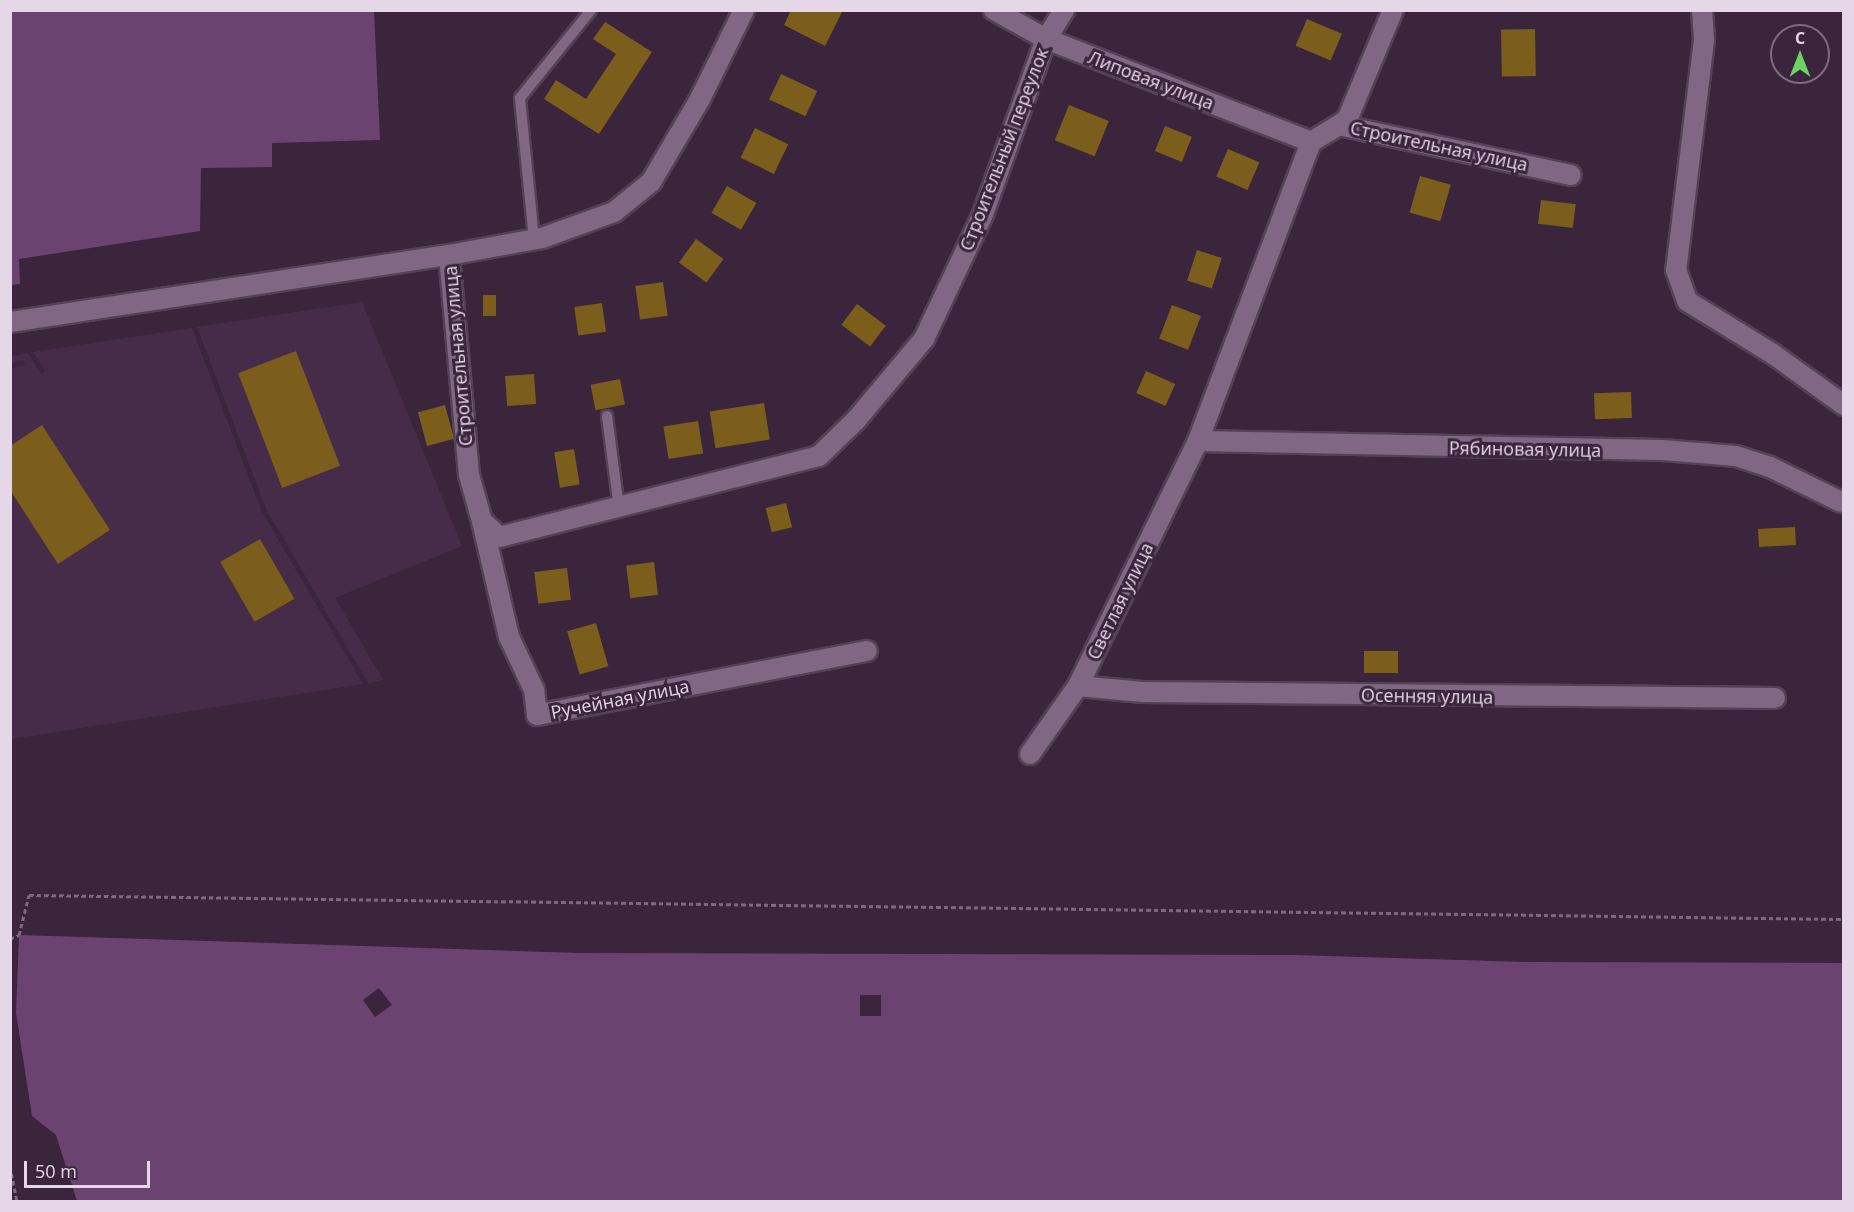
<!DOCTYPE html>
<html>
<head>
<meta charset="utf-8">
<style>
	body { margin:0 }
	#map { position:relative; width:1854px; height:1212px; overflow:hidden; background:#3a253d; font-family:"Open Sans",sans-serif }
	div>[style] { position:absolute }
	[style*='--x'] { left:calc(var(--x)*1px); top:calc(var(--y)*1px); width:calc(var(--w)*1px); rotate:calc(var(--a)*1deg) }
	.built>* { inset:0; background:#462c49 }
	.green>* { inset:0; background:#6b4371 }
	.building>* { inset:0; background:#7b5d1c; transform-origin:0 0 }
	.path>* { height:3px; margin-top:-1.5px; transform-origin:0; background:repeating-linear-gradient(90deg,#7c6a7f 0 4.5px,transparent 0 7.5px) }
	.roads { filter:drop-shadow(2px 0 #534256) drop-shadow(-2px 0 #534256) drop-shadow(0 2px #534256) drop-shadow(0 -2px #534256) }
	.lane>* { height:10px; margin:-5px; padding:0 5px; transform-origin:5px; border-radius:5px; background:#806884 }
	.street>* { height:20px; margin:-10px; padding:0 10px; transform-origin:10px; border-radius:10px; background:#806884 }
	span { translate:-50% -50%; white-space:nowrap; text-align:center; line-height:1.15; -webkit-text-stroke:6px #3a253d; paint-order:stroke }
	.street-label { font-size:18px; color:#e5d7e7 }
	.frame { position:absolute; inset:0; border:12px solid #e5d7e7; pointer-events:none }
	.north { position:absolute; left:1770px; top:24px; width:60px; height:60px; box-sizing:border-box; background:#3a253d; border:2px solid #7e6c81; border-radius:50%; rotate:0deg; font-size:16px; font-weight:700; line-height:24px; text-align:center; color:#e5d7e7 }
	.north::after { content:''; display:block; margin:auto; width:21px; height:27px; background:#6bd362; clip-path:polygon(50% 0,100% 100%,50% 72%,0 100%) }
	.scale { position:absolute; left:24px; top:1161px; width:126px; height:27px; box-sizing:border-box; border:3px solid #e5d7e7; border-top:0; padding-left:8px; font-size:18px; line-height:21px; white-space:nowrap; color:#e5d7e7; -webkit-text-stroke:4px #3a253d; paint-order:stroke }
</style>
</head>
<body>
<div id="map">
	<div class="built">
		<div style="clip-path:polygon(362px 302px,462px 546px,335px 598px,383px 680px,368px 683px,266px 509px,197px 327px)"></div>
		<div style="clip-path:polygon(192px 328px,262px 512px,363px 684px,11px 739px,10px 369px,25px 365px,23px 360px,11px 364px,11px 356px,28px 353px,41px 374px,45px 371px,33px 352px)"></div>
	</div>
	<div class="green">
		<div style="clip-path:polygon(11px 10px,374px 11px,380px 140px,272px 143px,272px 167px,201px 168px,200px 231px,19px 259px,20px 284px,11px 285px)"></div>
		<div style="clip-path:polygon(evenodd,19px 935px,579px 953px,1294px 955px,1529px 962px,1843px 963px,1843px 1201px,77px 1201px,56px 1135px,32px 1116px,16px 1013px,19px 935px,379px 988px,392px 1005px,375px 1017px,363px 1000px,379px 988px,19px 935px,881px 995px,881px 1016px,860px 1016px,860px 995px,881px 995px)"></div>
	</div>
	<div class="building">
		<div style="clip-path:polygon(791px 10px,843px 10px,825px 46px,784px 25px)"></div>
		<div style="left:1307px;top:19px;width:38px;height:29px;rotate:23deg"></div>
		<div style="clip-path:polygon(605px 22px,652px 52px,599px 134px,544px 99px,556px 80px,586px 99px,616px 54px,593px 39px)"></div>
		<div style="left:1535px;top:29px;width:47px;height:34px;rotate:89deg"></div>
		<div style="left:781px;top:74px;width:40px;height:28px;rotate:25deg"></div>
		<div style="left:1069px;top:105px;width:43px;height:38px;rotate:22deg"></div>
		<div style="left:1165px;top:126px;width:29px;height:27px;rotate:22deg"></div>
		<div style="left:755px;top:128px;width:37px;height:33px;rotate:26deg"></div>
		<div style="left:1228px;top:149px;width:34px;height:30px;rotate:23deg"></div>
		<div style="left:1420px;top:176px;width:32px;height:38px;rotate:16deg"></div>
		<div style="left:727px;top:186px;width:34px;height:31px;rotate:30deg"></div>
		<div style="left:1541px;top:200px;width:35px;height:24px;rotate:7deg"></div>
		<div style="left:696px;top:239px;width:34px;height:29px;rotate:36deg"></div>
		<div style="left:1197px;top:250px;width:26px;height:32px;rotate:18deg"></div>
		<div style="left:663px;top:282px;width:34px;height:28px;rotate:82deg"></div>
		<div style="left:483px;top:295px;width:13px;height:21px"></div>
		<div style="left:602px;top:303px;width:29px;height:28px;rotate:82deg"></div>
		<div style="left:857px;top:304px;width:36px;height:26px;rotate:37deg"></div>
		<div style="left:1172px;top:305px;width:31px;height:36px;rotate:21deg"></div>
		<div style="left:296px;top:351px;width:123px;height:62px;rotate:69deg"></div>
		<div style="left:1146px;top:371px;width:32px;height:24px;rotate:24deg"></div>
		<div style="left:534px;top:374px;width:30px;height:29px;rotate:86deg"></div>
		<div style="left:620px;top:379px;width:26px;height:30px;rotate:79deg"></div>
		<div style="left:1631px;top:392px;width:26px;height:37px;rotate:88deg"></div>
		<div style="left:764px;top:403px;width:37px;height:55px;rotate:81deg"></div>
		<div style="left:445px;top:405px;width:35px;height:28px;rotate:75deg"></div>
		<div style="left:698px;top:421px;width:33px;height:35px;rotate:81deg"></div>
		<div style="clip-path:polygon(42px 425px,110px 530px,58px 564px,10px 490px,10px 446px)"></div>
		<div style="left:574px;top:449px;width:36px;height:20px;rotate:81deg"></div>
		<div style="left:786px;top:503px;width:25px;height:21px;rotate:76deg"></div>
		<div style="left:1795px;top:527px;width:18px;height:37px;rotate:87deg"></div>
		<div style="left:260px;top:539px;width:69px;height:46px;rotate:60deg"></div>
		<div style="left:654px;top:562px;width:33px;height:28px;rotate:83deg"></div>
		<div style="left:567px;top:568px;width:32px;height:33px;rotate:83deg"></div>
		<div style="left:596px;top:623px;width:45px;height:30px;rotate:74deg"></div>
		<div style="left:1364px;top:651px;width:34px;height:22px"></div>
	</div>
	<div class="path">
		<div style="--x:10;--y:939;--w:10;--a:-24"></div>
		<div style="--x:19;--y:935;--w:41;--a:-76"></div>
		<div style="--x:29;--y:895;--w:1815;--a:0.76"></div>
		<div style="--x:10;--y:1166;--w:37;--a:79"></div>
	</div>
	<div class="roads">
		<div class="lane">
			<div style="--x:534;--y:239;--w:142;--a:-95.7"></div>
			<div style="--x:520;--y:98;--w:113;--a:-51.1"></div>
			<div style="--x:607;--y:416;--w:94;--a:82.6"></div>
		</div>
		<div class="street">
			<div style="--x:994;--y:10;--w:60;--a:29.1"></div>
			<div style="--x:1046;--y:39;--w:284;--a:21.2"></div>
			<div style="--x:1702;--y:10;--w:30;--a:86"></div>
			<div style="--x:1704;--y:40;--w:232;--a:96.9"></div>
			<div style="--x:1676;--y:270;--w:33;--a:70"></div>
			<div style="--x:1687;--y:301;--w:101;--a:31.6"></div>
			<div style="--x:1773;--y:354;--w:87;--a:35.7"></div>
			<div style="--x:1339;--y:125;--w:237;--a:12.2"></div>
			<div style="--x:1311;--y:142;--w:42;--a:-31.4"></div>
			<div style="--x:1347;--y:120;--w:119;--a:-67.3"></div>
			<div style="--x:449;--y:255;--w:221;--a:84.8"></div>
			<div style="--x:469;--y:475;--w:48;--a:74.2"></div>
			<div style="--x:482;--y:521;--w:23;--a:43"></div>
			<div style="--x:499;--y:537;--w:330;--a:-14.2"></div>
			<div style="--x:819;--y:456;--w:52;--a:-44.2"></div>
			<div style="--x:856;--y:420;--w:106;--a:-50"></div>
			<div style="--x:924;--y:339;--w:138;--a:-64.7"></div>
			<div style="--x:983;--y:214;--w:186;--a:-70.2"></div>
			<div style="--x:1046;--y:39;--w:34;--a:-58"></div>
			<div style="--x:10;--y:322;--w:444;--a:-8.7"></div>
			<div style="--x:449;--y:255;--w:95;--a:-10.4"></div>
			<div style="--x:542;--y:238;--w:77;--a:-19.9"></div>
			<div style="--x:614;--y:212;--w:48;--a:-39"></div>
			<div style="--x:651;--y:182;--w:96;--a:-59.4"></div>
			<div style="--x:700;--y:99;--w:99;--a:-63.7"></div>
			<div style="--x:1198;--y:441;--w:464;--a:1.1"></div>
			<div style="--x:1662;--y:450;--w:74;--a:4.6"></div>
			<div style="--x:1736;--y:456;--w:36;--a:18"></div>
			<div style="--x:1770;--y:467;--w:79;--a:26.2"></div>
			<div style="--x:482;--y:521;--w:119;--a:76.9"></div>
			<div style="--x:509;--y:637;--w:59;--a:64.7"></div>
			<div style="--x:534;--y:690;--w:25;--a:83"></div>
			<div style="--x:537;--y:715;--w:336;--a:-11"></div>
			<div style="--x:1078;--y:686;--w:65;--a:5.3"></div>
			<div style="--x:1143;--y:692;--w:632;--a:0.54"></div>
			<div style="--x:1030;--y:754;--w:83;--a:-54.8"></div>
			<div style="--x:1078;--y:686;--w:273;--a:-63.9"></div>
			<div style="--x:1198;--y:441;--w:320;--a:-69.3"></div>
		</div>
	</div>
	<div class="street-label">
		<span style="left:1151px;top:80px;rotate:21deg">Липовая улица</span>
		<span style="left:1439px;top:146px;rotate:12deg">Строительная улица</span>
		<span style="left:1004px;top:149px;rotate:-69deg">Строительный переулок</span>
		<span style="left:458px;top:356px;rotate:-95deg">Строительная улица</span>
		<span style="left:1525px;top:449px;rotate:1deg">Рябиновая улица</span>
		<span style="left:1120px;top:601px;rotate:-64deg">Светлая улица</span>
		<span style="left:1427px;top:696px;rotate:1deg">Осенняя улица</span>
		<span style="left:620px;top:699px;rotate:-11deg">Ручейная улица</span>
	</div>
	<div class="frame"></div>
	<div class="north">С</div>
	<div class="scale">50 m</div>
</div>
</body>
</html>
